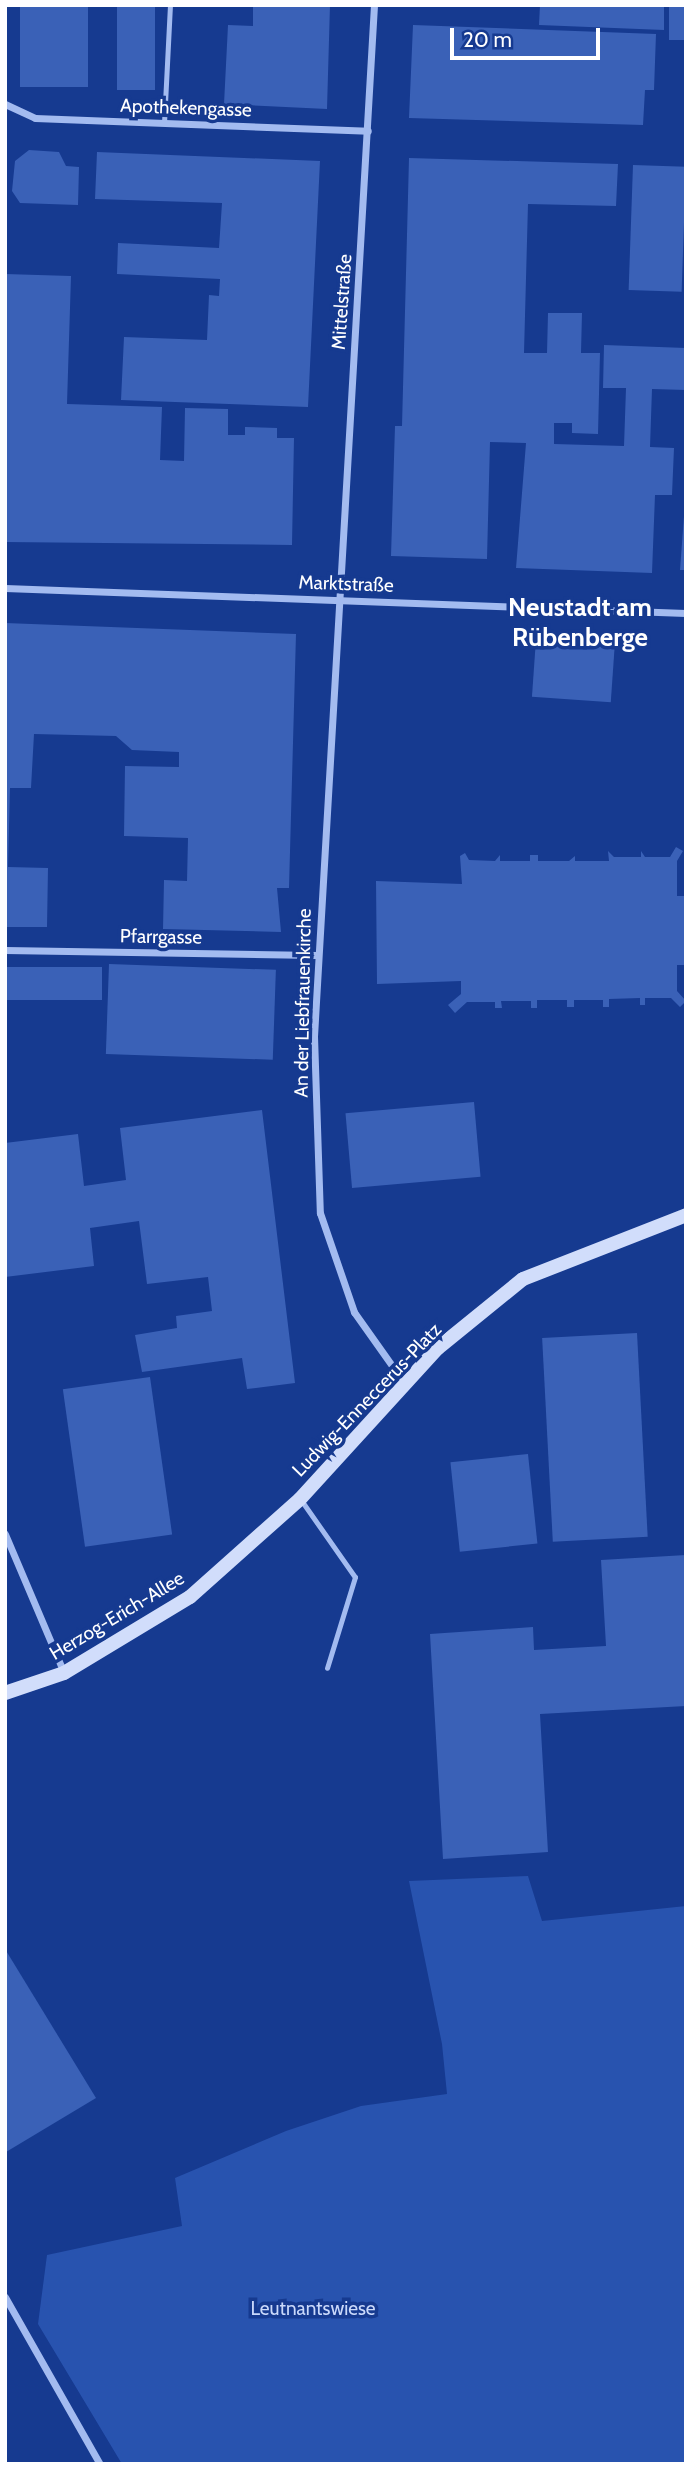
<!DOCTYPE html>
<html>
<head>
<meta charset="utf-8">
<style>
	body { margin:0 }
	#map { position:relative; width:691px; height:2469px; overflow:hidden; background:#163a90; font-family:Cabin,sans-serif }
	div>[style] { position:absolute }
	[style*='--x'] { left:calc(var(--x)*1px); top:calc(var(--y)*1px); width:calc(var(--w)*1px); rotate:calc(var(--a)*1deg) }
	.green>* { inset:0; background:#2853af }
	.building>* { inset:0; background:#3a61b7; transform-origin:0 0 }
	.lane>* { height:5px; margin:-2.5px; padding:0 2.5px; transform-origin:2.5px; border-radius:2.5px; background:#a3bbf0 }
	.street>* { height:7px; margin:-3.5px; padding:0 3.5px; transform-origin:3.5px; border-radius:3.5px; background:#a3bbf0 }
	.secondary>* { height:14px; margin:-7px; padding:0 7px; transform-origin:7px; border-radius:7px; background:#d1ddfb }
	span { translate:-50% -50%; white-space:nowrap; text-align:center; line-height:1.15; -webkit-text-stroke:7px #163a90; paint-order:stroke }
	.street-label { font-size:19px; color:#fff }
	.park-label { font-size:19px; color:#cad9fb }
	.district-label { font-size:26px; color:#fff; font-weight:700 }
	.frame { position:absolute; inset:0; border:7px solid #fff; pointer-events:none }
	.scale { position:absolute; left:450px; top:28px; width:150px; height:32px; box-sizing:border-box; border:4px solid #fff; border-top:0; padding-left:9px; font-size:21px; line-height:24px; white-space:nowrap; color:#fff; -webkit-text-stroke:5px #163a90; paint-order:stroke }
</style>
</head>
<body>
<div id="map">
	<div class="green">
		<div style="clip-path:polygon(528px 1876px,542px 1921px,686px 1906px,686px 2464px,122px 2464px,38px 2324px,47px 2255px,182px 2226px,175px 2178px,286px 2131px,361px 2106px,447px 2094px,442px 2044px,409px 1881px)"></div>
	</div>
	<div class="building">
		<div style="left:20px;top:5px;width:68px;height:82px"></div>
		<div style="left:117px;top:5px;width:38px;height:85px"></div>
		<div style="clip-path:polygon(253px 5px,330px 5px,327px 109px,224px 104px,228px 25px,253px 26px)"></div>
		<div style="clip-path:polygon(540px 5px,664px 5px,664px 30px,539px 25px)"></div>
		<div style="left:669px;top:5px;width:17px;height:35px"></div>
		<div style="clip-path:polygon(413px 25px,656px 34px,654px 90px,645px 90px,643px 125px,409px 118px)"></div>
		<div style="clip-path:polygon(29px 150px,59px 152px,66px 166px,79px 167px,78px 205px,20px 203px,12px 191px,15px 161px)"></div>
		<div style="clip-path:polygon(97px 152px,320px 161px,308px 407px,121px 400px,124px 337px,207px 340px,209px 295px,219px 296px,220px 279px,117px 274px,118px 243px,219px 248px,222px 203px,95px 199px)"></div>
		<div style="clip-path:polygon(409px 158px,618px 164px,616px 206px,528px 204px,524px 353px,547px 353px,548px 313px,582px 313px,581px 353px,600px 353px,598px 434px,572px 433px,572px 423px,554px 423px,554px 444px,624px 446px,626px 388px,603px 388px,604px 345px,686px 348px,686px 390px,652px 389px,650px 447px,674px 448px,672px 495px,655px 495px,652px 573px,516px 568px,526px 443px,490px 442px,487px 559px,391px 556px,395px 426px,402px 426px)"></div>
		<div style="left:633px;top:165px;width:53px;height:125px;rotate:2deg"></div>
		<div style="clip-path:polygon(5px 274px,71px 276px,67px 404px,162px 407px,160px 460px,184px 461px,185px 408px,228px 409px,228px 435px,245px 435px,245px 427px,277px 428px,277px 438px,294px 438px,292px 545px,5px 542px)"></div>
		<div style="clip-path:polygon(684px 516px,686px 516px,686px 570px,680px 570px)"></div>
		<div style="clip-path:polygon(5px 623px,296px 634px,289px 888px,277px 888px,281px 932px,163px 929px,164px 880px,187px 881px,188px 838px,124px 836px,125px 766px,179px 767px,179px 752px,132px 750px,116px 736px,34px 734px,31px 788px,10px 788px,8px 867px,48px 868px,47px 927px,5px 927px)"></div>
		<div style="left:536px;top:639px;width:79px;height:58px;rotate:4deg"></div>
		<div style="clip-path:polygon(676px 847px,683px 851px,677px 861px,677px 896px,686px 896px,686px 965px,677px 965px,677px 991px,686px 1001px,680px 1007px,671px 998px,645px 998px,645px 1005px,640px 1005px,640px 998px,609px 999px,609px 1007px,603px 1007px,603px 1000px,574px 1000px,574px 1007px,567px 1007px,567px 1000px,537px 1000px,537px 1008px,531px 1008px,531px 1001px,501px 1001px,502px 1008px,495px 1008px,495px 1002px,467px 1002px,455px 1013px,448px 1005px,461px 994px,461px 981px,377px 984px,376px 881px,462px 884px,460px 856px,465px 853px,469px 860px,495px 861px,500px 855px,500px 861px,530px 861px,530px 855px,538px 855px,538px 861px,569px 861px,575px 856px,575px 861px,609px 861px,608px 851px,614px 857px,641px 857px,641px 851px,645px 857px,670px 857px)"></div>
		<div style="left:109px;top:964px;width:167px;height:90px;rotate:2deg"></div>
		<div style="left:102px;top:967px;width:33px;height:97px;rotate:90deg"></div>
		<div style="left:474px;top:1102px;width:75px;height:129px;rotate:85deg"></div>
		<div style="clip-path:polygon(262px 1110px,295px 1383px,247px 1389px,242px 1358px,142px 1372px,135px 1335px,177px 1328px,176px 1316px,212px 1311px,208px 1277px,147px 1284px,139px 1221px,90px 1228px,94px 1266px,5px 1277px,5px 1143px,78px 1134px,84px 1186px,126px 1180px,120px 1128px)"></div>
		<div style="left:637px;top:1333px;width:204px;height:95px;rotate:87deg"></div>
		<div style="left:150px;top:1377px;width:159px;height:88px;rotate:82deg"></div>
		<div style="left:528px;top:1454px;width:90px;height:78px;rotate:84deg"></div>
		<div style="clip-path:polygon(686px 1555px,686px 1706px,540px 1714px,548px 1852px,443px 1859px,430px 1634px,533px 1627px,534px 1650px,606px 1646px,601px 1560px)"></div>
		<div style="clip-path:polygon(5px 1949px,96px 2098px,6px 2152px,5px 2150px)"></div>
	</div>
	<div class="lane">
		<div style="--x:164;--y:123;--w:118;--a:-87.1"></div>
		<div style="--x:301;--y:1500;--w:94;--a:55"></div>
		<div style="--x:355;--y:1577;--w:95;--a:107.1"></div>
	</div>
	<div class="street">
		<div style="--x:374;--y:5;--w:1033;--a:93.33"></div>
		<div style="--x:314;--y:1036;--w:177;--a:88.1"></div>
		<div style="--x:320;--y:1213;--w:105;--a:71"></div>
		<div style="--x:354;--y:1312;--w:88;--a:54.7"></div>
		<div style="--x:5;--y:104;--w:33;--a:25"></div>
		<div style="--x:35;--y:118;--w:333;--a:2.2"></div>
		<div style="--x:5;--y:588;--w:681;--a:2.1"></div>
		<div style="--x:5;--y:950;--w:311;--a:0.9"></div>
		<div style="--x:5;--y:1534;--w:151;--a:67"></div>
		<div style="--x:5;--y:2297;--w:192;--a:60.4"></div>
	</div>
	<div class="secondary">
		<div style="--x:5;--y:1693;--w:62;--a:-18.7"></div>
		<div style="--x:64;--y:1673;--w:147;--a:-31.1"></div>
		<div style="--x:190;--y:1597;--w:147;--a:-41.7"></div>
		<div style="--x:300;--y:1499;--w:205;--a:-47.6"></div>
		<div style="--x:438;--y:1348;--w:109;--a:-39.1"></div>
		<div style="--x:523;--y:1279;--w:175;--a:-21.4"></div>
	</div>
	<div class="street-label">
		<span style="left:186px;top:108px;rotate:2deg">Apothekengasse</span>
		<span style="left:342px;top:302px;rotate:-86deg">Mittelstraße</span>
		<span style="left:346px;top:584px;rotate:2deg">Marktstraße</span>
		<span style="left:161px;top:937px;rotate:1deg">Pfarrgasse</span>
		<span style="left:303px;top:1003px;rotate:-89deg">An der Liebfrauenkirche</span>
		<span style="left:367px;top:1400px;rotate:-46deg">Ludwig-Enneccerus-Platz</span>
		<span style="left:117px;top:1616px;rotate:-31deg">Herzog-Erich-Allee</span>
	</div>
	<div class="park-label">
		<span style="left:313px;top:2309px">Leutnantswiese</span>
	</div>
	<div class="district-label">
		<span style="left:580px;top:623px">Neustadt am<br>Rübenberge</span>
	</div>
	<div class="frame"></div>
	<div class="scale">20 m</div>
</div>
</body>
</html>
